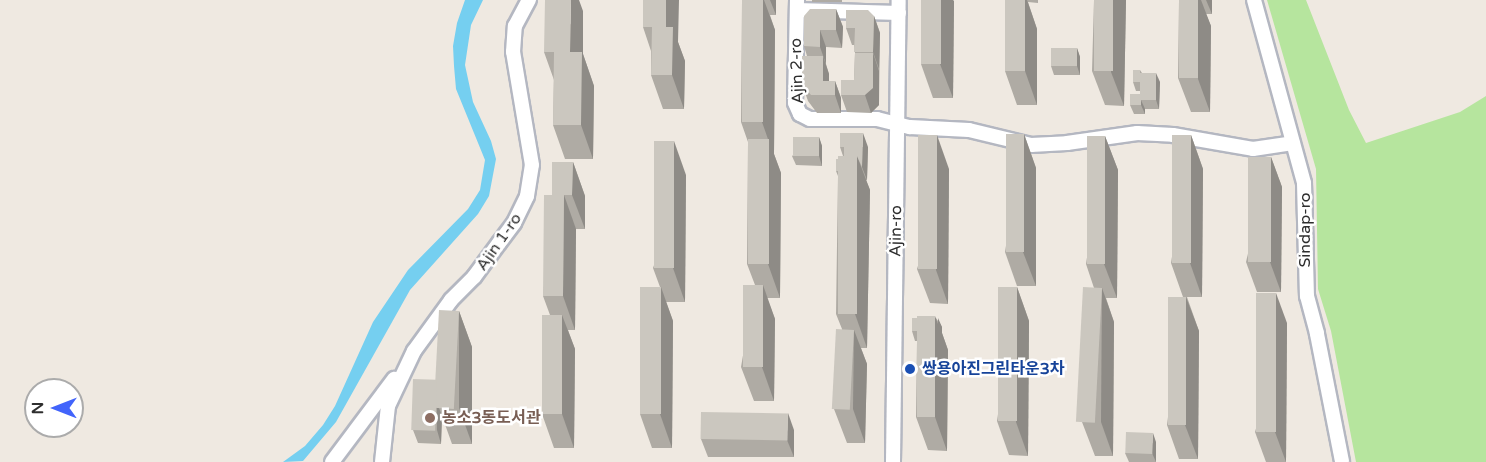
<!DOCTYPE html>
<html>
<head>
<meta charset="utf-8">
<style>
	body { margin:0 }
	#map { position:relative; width:1486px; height:462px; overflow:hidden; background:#efe9e1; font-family:"Varela Round","Noto Sans KR",sans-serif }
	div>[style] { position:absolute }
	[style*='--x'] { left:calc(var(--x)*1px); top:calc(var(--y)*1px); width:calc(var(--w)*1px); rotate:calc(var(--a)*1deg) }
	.green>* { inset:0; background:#b6e59e }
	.water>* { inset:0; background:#75cff0 }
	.roads { filter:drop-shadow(2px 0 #b4b7c1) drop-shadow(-2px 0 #b4b7c1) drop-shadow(0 2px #b4b7c1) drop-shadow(0 -2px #b4b7c1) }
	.minor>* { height:14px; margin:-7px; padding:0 7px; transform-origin:7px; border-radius:7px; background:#fff }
	.wall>* { inset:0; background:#afaba4; transform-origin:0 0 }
	.shaded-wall>* { inset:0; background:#8e8b86 }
	.building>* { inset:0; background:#cbc7bf; transform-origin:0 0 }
	.dots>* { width:16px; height:16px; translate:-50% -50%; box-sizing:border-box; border:3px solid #fff; border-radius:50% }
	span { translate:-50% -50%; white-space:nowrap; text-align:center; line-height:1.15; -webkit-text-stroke:5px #fff; paint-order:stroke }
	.street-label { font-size:16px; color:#2e2e2e }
	.transit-label { font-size:16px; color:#164399; font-weight:700 }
	.left { translate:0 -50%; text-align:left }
	.education-label { font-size:16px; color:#785e54; font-weight:700 }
	.north { position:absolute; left:24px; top:378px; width:60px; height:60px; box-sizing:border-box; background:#fff; border:2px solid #ababab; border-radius:50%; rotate:270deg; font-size:16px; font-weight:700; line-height:24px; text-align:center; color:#2e2e2e }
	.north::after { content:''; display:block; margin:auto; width:21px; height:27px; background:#4264fb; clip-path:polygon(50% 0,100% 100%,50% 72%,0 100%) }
</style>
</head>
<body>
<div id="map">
	<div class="green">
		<div style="clip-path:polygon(1267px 0,1306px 0,1349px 110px,1366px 143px,1460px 112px,1486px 96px,1486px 462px,1356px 462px,1331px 331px,1318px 289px,1316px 169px)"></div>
	</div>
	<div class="water">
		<div style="clip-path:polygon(465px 0,483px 0,471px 25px,465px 65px,473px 102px,491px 141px,496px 159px,489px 196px,478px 214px,410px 290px,336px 422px,303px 461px,283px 462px,305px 446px,323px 425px,335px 406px,373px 322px,408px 270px,468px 209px,480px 190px,485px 160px,456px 89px,454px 66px,453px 46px,457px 23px)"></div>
	</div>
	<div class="roads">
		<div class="minor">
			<div style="--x:797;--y:0;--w:103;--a:91.1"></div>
			<div style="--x:795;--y:103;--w:12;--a:66"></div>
			<div style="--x:800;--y:114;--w:11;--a:27"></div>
			<div style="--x:810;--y:119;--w:67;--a:0"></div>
			<div style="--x:877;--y:119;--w:34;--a:14"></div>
			<div style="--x:910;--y:127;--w:59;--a:2.9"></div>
			<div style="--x:969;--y:130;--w:64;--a:13.6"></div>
			<div style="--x:1031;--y:145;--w:36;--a:-3"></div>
			<div style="--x:1067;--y:143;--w:71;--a:-8.1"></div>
			<div style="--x:1137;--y:133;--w:36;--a:3"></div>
			<div style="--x:1173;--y:135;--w:81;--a:9.9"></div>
			<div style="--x:1253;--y:149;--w:40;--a:-8.5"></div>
			<div style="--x:1254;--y:0;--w:190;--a:74.7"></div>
			<div style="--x:1304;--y:183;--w:113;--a:88.5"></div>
			<div style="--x:1307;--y:296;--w:39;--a:75"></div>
			<div style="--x:1317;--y:334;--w:130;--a:78.9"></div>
			<div style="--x:797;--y:10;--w:102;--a:1.7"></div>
			<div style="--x:332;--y:462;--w:104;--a:-53.2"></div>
			<div style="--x:382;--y:462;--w:56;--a:-83.9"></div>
			<div style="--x:388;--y:406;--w:61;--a:-64.7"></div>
			<div style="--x:414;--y:351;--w:63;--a:-54"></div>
			<div style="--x:451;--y:300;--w:33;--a:-45"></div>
			<div style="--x:474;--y:277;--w:42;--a:-53.7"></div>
			<div style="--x:499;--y:243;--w:25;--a:-53"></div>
			<div style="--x:514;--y:223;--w:30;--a:-64"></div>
			<div style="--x:527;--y:196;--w:31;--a:-81"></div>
			<div style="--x:532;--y:165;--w:115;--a:-99.5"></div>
			<div style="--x:513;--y:52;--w:26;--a:-86"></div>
			<div style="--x:515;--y:26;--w:30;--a:-62"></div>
			<div style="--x:893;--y:462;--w:462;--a:-89.3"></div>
		</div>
	</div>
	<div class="wall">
		<div style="clip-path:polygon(643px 0,678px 42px,685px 61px,684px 109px,663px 109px,651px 75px,651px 51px,643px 27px)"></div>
		<div style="clip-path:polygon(742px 0,776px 0,776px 15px,770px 15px,775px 30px,774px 154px,781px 173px,780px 298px,767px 298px,775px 319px,774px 401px,754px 401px,741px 367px,755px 285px,747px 264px,748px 142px,741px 122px)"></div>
		<div style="left:812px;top:0;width:30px;height:2px"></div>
		<div style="clip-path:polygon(1005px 0,1038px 0,1038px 3px,1028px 2px,1037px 29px,1037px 105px,1017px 105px,1005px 71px)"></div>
		<div style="clip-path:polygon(1094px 0,1126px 0,1124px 106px,1105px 105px,1092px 71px)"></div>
		<div style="clip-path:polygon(1179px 0,1212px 0,1212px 14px,1206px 14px,1211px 26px,1210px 112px,1191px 112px,1178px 78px)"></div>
		<div style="clip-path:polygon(954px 1px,953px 98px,933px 98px,921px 64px)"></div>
		<div style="clip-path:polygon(836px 9px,843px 27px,842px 48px,826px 47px,826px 64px,829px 74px,829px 81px,835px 81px,841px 98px,841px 113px,817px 113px,808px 101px,802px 84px,807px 56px,804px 46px)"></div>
		<div style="clip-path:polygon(583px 11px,583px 54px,594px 86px,593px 159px,565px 159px,553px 125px,554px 80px,544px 52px)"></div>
		<div style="clip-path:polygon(874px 16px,880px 33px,879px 105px,871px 113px,847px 112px,841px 95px,854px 80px,855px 53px,854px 45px,852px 45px,846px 28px)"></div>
		<div style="clip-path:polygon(1077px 48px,1080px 57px,1080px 75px,1054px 75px,1051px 66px)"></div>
		<div style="clip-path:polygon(1140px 70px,1142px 73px,1160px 82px,1159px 109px,1145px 109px,1145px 114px,1134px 114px,1130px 105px,1140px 94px,1140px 91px,1136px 91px,1133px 82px)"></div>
		<div style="clip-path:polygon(1024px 134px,1036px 168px,1036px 286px,1017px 286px,1005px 252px)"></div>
		<div style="clip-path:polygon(1191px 135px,1203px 169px,1202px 297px,1187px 297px,1199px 331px,1198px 459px,1179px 459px,1167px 425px,1183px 297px,1171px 263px)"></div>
		<div style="clip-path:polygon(1105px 136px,1118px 170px,1117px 298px,1106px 298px,1114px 322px,1113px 456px,1095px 456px,1082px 422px,1094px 288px,1086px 264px)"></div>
		<div style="clip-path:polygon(819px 137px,822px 146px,822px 166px,796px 165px,792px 156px)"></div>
		<div style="clip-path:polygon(840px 147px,868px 147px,867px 180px,866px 180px,870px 190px,867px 348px,861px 348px,867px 364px,865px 443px,847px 443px,834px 409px,842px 329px,836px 314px,838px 176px,836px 171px,838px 159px,843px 156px)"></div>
		<div style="clip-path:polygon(1271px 157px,1282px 187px,1281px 292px,1257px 292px,1246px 262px)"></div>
		<div style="clip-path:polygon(573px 162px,585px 196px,585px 229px,576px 229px,575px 330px,568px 330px,575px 349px,574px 448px,554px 448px,542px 414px,550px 315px,543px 296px,552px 195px)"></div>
		<div style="clip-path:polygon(949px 169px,948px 304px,930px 303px,917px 269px)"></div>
		<div style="clip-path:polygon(686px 175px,685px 302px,666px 302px,673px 321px,672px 448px,652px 448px,640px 414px,660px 287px,653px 268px)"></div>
		<div style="clip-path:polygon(1017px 287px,1029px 321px,1028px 456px,1009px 455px,997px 421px)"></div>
		<div style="clip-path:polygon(459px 311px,472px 347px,472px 444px,452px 444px,442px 416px,441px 444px,418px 443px,413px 430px,437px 380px,439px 384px)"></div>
		<div style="clip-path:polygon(936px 318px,942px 327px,942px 333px,948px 350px,947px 451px,928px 450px,916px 417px,917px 341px,915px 341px,912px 331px)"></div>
		<div style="clip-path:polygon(1287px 323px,1286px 462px,1266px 462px,1255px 432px)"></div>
		<div style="clip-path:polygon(794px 430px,794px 457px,708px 457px,701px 439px)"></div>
		<div style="clip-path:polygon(1156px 442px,1156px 462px,1129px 462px,1125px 453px)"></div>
	</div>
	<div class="shaded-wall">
		<div style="clip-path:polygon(571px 0,579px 0,583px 11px,583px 54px,594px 86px,593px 159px,581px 125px,570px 52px)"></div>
		<div style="clip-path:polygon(666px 0,679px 0,678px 42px,685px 61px,684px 109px,672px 75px,666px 27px)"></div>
		<div style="clip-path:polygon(763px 0,764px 0,775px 30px,774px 154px,781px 173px,780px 298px,768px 264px,769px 142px,762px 122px)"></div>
		<div style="clip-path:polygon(770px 0,776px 0,776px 15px)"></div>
		<div style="clip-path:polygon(941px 0,953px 0,954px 1px,953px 98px,940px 64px)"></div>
		<div style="clip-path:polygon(1025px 0,1027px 0,1037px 29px,1037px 105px,1025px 71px)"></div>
		<div style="clip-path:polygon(1113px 0,1126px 0,1124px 106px,1111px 72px)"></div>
		<div style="clip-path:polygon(1198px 0,1201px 0,1211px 26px,1210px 112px,1198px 79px)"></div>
		<div style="clip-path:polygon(1206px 0,1212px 0,1212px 14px)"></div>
		<div style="clip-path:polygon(836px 9px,843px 27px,842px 48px,836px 30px)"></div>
		<div style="clip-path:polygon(874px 16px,880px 33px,879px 69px,873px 52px)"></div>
		<div style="clip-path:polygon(820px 30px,826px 47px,826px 64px,820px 47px)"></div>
		<div style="clip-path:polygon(1077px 48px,1080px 57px,1080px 75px,1077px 66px)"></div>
		<div style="clip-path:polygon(873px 53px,879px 71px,879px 105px,871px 113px,865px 95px)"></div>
		<div style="clip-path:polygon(823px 56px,829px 74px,829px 95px,823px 81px)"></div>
		<div style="clip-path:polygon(1156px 73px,1160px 82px,1159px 109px,1156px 100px)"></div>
		<div style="clip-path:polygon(835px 81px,841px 98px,841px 113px,835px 95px)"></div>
		<div style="clip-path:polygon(1141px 100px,1145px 109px,1145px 114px,1141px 105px)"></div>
		<div style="clip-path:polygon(863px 133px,868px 147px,867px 180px,862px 167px)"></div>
		<div style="clip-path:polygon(1024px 134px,1036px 168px,1036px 286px,1023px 252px)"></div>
		<div style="clip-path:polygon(937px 135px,949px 169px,948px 304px,936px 270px)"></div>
		<div style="clip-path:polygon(1191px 135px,1203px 169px,1202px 297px,1190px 263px)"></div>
		<div style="clip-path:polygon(1105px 136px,1118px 170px,1117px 298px,1104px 264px)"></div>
		<div style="clip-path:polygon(819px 137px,822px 146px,822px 166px,819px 156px)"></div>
		<div style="clip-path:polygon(674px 141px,686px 175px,685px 302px,673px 268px)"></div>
		<div style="clip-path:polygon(857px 156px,870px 190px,867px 348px,855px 314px)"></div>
		<div style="clip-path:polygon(1271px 157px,1282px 187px,1281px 292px,1270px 262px)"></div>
		<div style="clip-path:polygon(573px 162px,585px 196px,585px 229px,572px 195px)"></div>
		<div style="clip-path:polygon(564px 195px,576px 229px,575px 330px,563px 296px)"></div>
		<div style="clip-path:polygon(763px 285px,775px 319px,774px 401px,762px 367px)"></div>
		<div style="clip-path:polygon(661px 287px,673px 321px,672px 448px,660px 414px)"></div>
		<div style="clip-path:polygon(1017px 287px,1029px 321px,1028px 456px,1016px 422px)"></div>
		<div style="clip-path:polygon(1102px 288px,1114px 322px,1113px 456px,1101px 422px)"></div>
		<div style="clip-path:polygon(1276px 293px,1287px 323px,1286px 462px,1275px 432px)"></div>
		<div style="clip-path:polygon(1186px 297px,1199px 331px,1198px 459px,1185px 425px)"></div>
		<div style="clip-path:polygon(459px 311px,472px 347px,472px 444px,459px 408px)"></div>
		<div style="clip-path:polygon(562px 315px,575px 349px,574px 448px,562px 414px)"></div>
		<div style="clip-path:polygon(935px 316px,938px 324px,938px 318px,942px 327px,942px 333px,948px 350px,947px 451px,935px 417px)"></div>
		<div style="clip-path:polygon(854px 330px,867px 364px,865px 443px,853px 409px)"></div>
		<div style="clip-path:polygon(437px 380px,442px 393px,439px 408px,442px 416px,441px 444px,437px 430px)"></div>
		<div style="clip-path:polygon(788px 413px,794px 430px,794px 457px,787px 440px)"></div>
		<div style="clip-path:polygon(1153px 433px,1156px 442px,1156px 462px,1152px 453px)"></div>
	</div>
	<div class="building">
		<div style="clip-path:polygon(545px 0,571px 0,570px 52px,582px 52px,581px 125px,553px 125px,554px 52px,544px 52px)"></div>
		<div style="clip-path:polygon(643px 0,666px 0,666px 27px,673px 27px,672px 75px,651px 75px,652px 27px,643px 27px)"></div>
		<div style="left:742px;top:0;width:21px;height:122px"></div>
		<div style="left:921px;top:0;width:20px;height:64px"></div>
		<div style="left:1005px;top:0;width:20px;height:71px"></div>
		<div style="left:1094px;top:0;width:19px;height:71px"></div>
		<div style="left:1179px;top:0;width:19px;height:78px"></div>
		<div style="clip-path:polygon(810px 9px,836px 9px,836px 30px,820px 30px,820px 47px,804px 46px,804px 16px)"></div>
		<div style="clip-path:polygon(846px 10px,868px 10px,874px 16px,873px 52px,854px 52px,855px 28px,846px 28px)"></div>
		<div style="left:1051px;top:48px;width:26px;height:18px"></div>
		<div style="clip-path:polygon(855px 53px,873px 53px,873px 88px,865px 95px,841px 95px,841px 80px,854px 80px)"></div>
		<div style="clip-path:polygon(802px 56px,823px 56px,823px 81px,835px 81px,835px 95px,811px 95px,802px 84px)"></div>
		<div style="clip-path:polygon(1133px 70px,1140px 70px,1140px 73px,1156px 73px,1156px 100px,1141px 100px,1141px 105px,1130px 105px,1130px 94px,1140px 94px,1140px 82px,1133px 82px)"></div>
		<div style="clip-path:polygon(840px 133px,863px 133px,862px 167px,857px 156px,844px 156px,844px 147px,840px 147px)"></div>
		<div style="left:1006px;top:134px;width:18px;height:118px"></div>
		<div style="left:918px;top:135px;width:19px;height:134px"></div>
		<div style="left:1172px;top:135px;width:19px;height:128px"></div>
		<div style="left:1087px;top:136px;width:18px;height:128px"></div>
		<div style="left:793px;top:137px;width:26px;height:19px"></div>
		<div style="left:748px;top:139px;width:21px;height:125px"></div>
		<div style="left:654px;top:141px;width:20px;height:127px"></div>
		<div style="left:838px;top:156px;width:19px;height:158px"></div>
		<div style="left:1248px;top:157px;width:23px;height:105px"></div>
		<div style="left:836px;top:159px;width:2px;height:12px"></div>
		<div style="clip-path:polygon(552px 162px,573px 162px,572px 195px,564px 195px,563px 296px,543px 296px,544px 195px,552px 195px)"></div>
		<div style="left:743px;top:285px;width:20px;height:82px"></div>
		<div style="left:640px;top:287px;width:21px;height:127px"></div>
		<div style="left:998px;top:287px;width:19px;height:134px"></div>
		<div style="left:1083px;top:287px;width:19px;height:135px;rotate:3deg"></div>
		<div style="left:1256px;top:293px;width:20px;height:139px"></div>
		<div style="left:1168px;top:297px;width:18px;height:128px"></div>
		<div style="left:439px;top:310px;width:20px;height:98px;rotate:3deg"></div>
		<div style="left:542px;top:315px;width:20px;height:99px"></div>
		<div style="left:917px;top:316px;width:18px;height:101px"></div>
		<div style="left:912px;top:318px;width:5px;height:13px"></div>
		<div style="left:836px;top:329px;width:18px;height:80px;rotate:3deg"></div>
		<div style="left:413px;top:379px;width:24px;height:51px;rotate:2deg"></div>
		<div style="left:701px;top:412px;width:87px;height:27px;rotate:1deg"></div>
		<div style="left:1126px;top:432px;width:27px;height:21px;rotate:2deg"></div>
	</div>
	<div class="dots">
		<div style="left:910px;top:369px;background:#1a4fb4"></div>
		<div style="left:430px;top:418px;background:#8d6e63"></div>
	</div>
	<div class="street-label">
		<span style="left:797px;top:71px;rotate:-92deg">Ajin 2-ro</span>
		<span style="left:1305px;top:230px;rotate:-90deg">Sindap-ro</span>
		<span style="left:896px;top:231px;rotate:-89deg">Ajin-ro</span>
		<span style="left:499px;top:242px;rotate:-55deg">Ajin 1-ro</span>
	</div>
	<div class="transit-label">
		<span class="left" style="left:922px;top:369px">쌍용아진그린타운3차</span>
	</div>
	<div class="education-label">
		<span class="left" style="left:442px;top:418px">농소3동도서관</span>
	</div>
	<div class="north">N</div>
</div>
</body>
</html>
